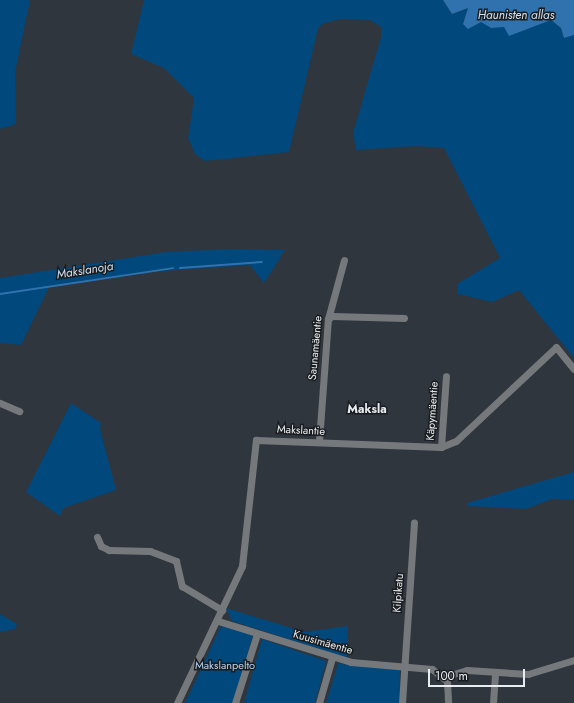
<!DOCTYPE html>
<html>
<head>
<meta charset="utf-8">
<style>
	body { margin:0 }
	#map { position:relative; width:574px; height:703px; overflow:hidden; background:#30363d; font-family:Jost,sans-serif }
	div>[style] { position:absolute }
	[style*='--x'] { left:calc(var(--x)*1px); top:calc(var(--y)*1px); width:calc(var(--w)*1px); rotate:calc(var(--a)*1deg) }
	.green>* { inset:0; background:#01487c }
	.water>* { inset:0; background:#2f72ae }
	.stream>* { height:2px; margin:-1px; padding:0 1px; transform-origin:1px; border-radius:1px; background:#2f72ae }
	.minor>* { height:7px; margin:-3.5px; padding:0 3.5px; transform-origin:3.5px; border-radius:3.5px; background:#76797c }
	span { translate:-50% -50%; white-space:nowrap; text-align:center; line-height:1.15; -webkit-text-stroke:3px #1a1d20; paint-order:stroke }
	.street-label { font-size:11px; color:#e8edf1 }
	.park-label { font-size:11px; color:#b4d5f7 }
	.water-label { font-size:12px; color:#d1e1f2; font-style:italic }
	.neighbourhood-label { font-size:12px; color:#e8edf1; font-weight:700 }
	.scale { position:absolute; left:428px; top:669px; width:97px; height:18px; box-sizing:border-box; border:2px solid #e8edf1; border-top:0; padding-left:5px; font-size:12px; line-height:14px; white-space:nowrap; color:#e8edf1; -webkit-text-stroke:3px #1a1d20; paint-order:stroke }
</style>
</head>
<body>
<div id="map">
	<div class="green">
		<div style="clip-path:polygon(0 0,30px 0,15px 72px,16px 124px,0 129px)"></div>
		<div style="clip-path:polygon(144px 0,443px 0,452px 14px,468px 8px,463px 24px,481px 22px,491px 28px,551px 20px,561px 28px,564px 38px,574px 35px,574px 358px,519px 290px,492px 302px,458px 294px,457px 284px,500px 258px,444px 148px,416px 146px,356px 150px,353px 133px,381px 37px,381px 27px,370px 20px,341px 19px,324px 23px,318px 28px,289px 152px,205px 161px,195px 154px,188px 138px,194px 98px,164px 68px,131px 54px)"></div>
		<div style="clip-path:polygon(231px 249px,285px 250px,264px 283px,250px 265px,160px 271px,49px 287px,21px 345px,0 343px,0 278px,166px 252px)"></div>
		<div style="clip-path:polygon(71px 403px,101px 423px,100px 429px,116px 490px,63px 508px,60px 516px,26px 492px)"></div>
		<div style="clip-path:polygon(574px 472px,574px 499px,552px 499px,526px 509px,467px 506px,467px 503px)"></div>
		<div style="clip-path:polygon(226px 608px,304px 632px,348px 626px,347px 658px,232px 621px)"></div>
		<div style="clip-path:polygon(0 614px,17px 624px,15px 629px,0 632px)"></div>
		<div style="clip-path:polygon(221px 626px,253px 635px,233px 703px,185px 703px)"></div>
		<div style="clip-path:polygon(262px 639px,326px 661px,315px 703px,244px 703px)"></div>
		<div style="clip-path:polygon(338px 664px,400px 669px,399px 703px,326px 703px)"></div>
	</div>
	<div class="water">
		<div style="clip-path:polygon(443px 0,574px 0,574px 35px,564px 38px,561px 28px,551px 20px,509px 36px,504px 27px,491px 28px,481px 22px,468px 29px,463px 24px,468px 8px,452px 14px)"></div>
	</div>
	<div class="stream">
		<div style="--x:180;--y:268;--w:82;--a:-4.2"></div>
		<div style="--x:0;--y:294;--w:175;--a:-8.5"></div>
	</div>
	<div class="minor">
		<div style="--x:328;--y:319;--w:5;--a:-37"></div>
		<div style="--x:332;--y:316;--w:72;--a:1.6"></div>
		<div style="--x:0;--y:403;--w:21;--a:23"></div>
		<div style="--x:319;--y:441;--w:122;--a:-85.8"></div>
		<div style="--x:328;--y:319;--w:61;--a:-74.8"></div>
		<div style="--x:441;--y:447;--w:71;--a:-86"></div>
		<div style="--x:97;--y:537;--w:10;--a:66"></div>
		<div style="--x:101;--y:546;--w:9;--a:27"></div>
		<div style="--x:109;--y:550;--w:41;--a:1.4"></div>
		<div style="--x:150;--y:551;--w:28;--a:21"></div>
		<div style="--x:176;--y:561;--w:26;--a:77"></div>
		<div style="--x:182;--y:586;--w:47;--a:31"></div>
		<div style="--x:218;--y:621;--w:139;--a:17.1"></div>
		<div style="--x:351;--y:662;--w:81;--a:4.9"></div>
		<div style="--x:432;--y:669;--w:19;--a:39"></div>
		<div style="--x:447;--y:681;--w:22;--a:87"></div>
		<div style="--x:444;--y:677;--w:24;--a:-17"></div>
		<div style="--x:467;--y:670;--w:61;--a:3.8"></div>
		<div style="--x:528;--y:674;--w:48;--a:-16.9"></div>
		<div style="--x:177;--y:703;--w:152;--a:-64.6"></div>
		<div style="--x:242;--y:566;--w:127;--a:-83.7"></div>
		<div style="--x:256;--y:440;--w:185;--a:2.2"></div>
		<div style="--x:441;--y:447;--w:16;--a:-22"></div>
		<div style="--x:456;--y:441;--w:137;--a:-43.2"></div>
		<div style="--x:556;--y:347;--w:28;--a:51"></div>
		<div style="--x:235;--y:703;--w:72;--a:-72.3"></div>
		<div style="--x:319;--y:703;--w:47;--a:-73.9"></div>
		<div style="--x:402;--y:703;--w:181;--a:-86.2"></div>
		<div style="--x:493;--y:703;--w:31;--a:-86"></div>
	</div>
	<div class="street-label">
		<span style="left:315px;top:348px;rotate:-85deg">Saunamäentie</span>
		<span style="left:432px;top:411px;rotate:-86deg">Käpymäentie</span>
		<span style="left:301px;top:430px;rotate:3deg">Makslantie</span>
		<span style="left:398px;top:593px;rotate:-86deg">Kilpikatu</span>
		<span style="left:323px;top:642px;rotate:16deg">Kuusimäentie</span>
	</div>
	<div class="park-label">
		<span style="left:225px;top:665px">Makslanpelto</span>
	</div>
	<div class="water-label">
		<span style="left:516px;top:16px">Haunisten allas</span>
		<span style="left:85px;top:271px;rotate:-9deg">Makslanoja</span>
	</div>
	<div class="neighbourhood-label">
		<span style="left:367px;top:410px">Maksla</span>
	</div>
	<div class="scale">100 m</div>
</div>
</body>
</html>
